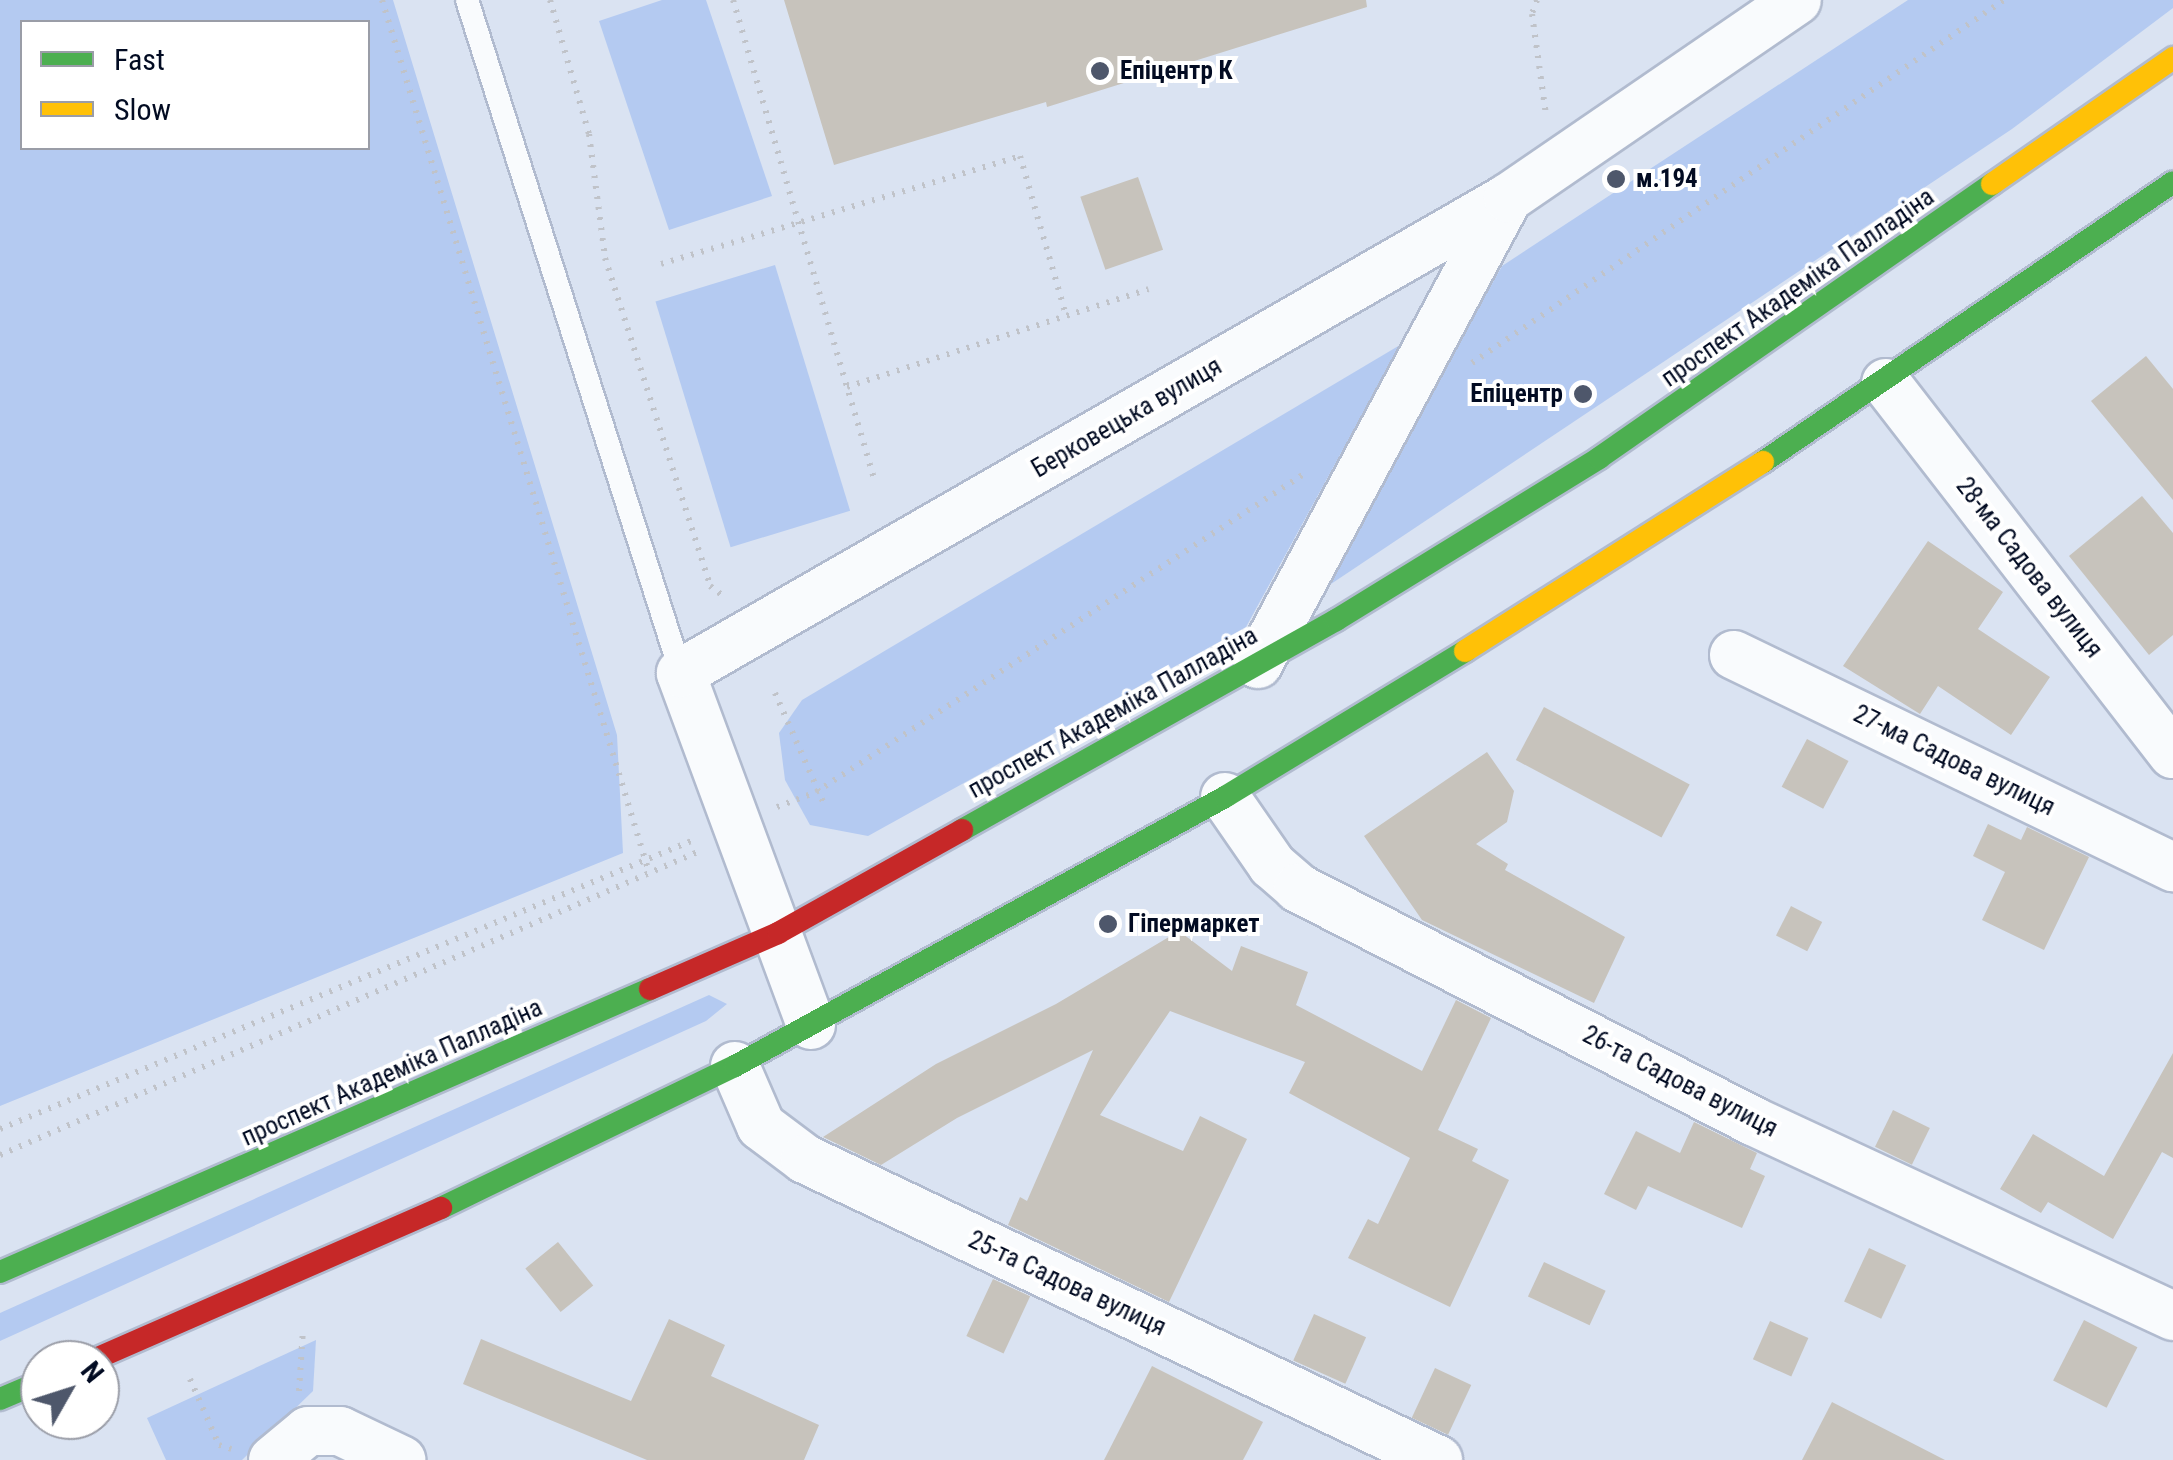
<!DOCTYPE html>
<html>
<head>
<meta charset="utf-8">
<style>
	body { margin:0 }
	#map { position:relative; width:2173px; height:1460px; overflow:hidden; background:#dae3f2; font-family:"Roboto Condensed",sans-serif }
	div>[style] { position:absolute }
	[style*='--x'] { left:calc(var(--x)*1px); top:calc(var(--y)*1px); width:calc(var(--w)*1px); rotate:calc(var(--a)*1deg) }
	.green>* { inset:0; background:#b4caf1; transform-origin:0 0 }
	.building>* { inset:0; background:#c7c3bc; transform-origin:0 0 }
	.path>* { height:6px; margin-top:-3px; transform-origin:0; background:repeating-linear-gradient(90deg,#c0c3c9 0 2.5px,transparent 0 10.5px) }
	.roads { filter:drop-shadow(2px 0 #b1bbcf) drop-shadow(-2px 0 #b1bbcf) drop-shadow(0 2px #b1bbcf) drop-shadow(0 -2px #b1bbcf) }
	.lane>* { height:22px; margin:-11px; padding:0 11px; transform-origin:11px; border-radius:11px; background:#f9fbfd }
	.street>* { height:48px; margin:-24px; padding:0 24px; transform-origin:24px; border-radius:24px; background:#f9fbfd }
	.fast>* { height:22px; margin:-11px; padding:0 11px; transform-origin:11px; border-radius:11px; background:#4caf50 }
	.slow>* { height:22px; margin:-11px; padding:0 11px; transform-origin:11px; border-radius:11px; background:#ffc107 }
	.jam>* { height:22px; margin:-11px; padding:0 11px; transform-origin:11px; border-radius:11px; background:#c62828 }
	.dots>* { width:28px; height:28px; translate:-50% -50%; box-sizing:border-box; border:5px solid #fff; border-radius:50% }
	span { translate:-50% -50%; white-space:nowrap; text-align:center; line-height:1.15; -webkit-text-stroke:8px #fff; paint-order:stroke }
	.poi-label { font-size:25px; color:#020b22; font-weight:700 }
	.left { translate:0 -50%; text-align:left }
	.right { translate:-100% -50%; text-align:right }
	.street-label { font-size:25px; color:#020b22 }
	.legend { position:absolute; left:20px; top:20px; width:350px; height:130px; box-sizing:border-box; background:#fff; border:2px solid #9a9da7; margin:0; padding:12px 18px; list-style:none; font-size:30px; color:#020b22 }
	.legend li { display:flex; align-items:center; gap:20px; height:50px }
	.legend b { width:50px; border:2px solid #9a9da7 }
	.north { position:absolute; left:20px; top:1340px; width:100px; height:100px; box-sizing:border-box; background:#fff; border:2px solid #9a9da7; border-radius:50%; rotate:51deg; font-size:28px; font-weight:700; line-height:40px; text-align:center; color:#020b22 }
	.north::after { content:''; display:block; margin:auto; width:35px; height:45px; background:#4e576b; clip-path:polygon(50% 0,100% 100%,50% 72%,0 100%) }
</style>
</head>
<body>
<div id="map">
	<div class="green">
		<div style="clip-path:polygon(evenodd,0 0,393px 0,617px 735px,623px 853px,0 1106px,0 0,22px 22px,368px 22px,368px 148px,22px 148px,22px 22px)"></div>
		<div style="clip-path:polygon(662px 0,706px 0,772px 196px,669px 230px,599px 21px)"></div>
		<div style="clip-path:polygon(1908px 0,2173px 0,2173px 8px,2012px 129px,1319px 592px,1502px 266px)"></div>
		<div style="left:775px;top:265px;width:257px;height:125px;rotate:73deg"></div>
		<div style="clip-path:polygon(1400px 345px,1246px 627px,868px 836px,810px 825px,785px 780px,779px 733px,802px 700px)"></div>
		<div style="clip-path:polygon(709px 995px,727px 1004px,706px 1021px,0 1341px,0 1313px)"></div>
		<div style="clip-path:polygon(316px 1340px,313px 1391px,242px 1460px,166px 1460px,147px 1418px)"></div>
	</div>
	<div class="building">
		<div style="clip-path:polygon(784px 0,1366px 0,1367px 7px,1047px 107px,1046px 102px,834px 165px)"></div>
		<div style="left:1138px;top:177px;width:77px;height:61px;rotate:71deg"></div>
		<div style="clip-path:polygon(2146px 356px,2173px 389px,2173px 500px,2091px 401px)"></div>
		<div style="clip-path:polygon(2142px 496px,2173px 533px,2173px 635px,2149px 655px,2069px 556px)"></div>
		<div style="clip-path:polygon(1928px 541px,2003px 592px,1978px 629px,2050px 677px,2011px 735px,1938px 686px,1920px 714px,1843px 666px)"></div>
		<div style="left:1544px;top:707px;width:165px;height:60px;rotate:28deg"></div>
		<div style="left:1807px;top:739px;width:47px;height:54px;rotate:28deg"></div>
		<div style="clip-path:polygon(1487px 752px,1514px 791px,1507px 822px,1476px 844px,1508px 864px,1505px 870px,1625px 937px,1594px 1003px,1422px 920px,1364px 836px)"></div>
		<div style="clip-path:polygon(1988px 824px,2021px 840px,2027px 827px,2089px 857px,2044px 950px,1982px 920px,2005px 872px,1973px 856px)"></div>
		<div style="left:1791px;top:906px;width:35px;height:33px;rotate:27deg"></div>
		<div style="clip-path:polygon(1179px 931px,1232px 971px,1241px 946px,1308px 972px,1296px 1005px,1422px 1071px,1456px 1000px,1491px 1018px,1438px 1130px,1478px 1149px,1472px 1161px,1509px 1180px,1450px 1307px,1348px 1258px,1368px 1219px,1378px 1224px,1410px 1158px,1289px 1093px,1305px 1062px,1170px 1011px,1100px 1115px,1183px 1151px,1200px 1116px,1247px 1139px,1169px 1302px,1008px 1225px,1020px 1197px,1027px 1201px,1093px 1050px,957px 1118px,881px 1165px,823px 1137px,936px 1064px,1056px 1004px)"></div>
		<div style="clip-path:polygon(2173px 1053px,2173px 1158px,2162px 1152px,2113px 1239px,2048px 1202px,2041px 1213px,2000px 1189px,2033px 1134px,2104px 1176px)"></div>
		<div style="left:1893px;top:1110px;width:41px;height:41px;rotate:26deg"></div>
		<div style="clip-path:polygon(1694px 1122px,1757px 1153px,1750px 1169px,1765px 1176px,1742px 1228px,1648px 1186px,1636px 1210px,1604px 1194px,1636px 1131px,1680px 1153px)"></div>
		<div style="left:558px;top:1242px;width:56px;height:42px;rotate:51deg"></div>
		<div style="left:1869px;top:1248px;width:41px;height:59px;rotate:25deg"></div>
		<div style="left:1544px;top:1262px;width:68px;height:38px;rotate:25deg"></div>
		<div style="left:993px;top:1279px;width:41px;height:63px;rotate:25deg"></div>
		<div style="left:1314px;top:1314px;width:57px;height:51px;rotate:24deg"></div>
		<div style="clip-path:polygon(669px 1319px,725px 1345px,711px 1376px,819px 1425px,804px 1460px,647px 1460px,463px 1384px,481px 1339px,631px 1401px)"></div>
		<div style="left:2084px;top:1320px;width:60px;height:68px;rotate:27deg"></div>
		<div style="left:1770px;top:1321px;width:42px;height:42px;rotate:24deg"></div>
		<div style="clip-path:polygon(1152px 1366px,1263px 1422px,1243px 1460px,1104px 1460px)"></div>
		<div style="left:1435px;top:1368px;width:40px;height:55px;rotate:25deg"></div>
		<div style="clip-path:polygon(1832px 1402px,1945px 1460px,1802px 1460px)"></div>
	</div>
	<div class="path">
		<div style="--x:382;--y:0;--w:909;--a:72.98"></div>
		<div style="--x:550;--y:0;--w:140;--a:73.8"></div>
		<div style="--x:589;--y:134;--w:125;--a:82.6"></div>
		<div style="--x:605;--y:258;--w:344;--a:72.2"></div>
		<div style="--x:710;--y:586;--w:20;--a:37"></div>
		<div style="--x:733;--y:0;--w:502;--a:73.58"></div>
		<div style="--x:1537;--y:0;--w:15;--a:110"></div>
		<div style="--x:1532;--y:14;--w:102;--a:82.1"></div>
		<div style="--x:661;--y:264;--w:375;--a:-16.7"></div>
		<div style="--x:1020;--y:156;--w:166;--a:73.9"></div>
		<div style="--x:1472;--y:363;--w:644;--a:-34.31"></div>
		<div style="--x:847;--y:387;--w:317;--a:-18"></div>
		<div style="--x:775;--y:693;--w:119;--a:66.2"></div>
		<div style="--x:777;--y:807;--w:42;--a:-21"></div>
		<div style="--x:816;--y:792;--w:586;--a:-33.09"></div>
		<div style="--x:0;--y:1129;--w:754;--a:-22.62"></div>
		<div style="--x:0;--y:1155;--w:763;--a:-23.47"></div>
		<div style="--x:190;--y:1379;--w:72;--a:66.3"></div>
		<div style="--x:219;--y:1445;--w:13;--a:18"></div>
		<div style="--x:299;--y:1391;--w:62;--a:-86.3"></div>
	</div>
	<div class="roads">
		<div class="lane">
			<div style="--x:467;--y:0;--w:706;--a:72.36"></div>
		</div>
		<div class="street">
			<div style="--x:1886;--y:383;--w:469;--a:52.3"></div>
			<div style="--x:1734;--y:655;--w:488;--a:25.8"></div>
			<div style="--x:1258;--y:664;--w:529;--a:-61.79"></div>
			<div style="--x:1225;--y:797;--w:83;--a:55.3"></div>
			<div style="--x:1272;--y:865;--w:35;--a:41"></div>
			<div style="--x:1298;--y:888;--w:511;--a:27.12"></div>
			<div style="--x:1753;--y:1121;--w:463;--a:24.9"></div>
			<div style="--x:811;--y:1025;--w:375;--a:-110.3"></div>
			<div style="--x:681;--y:673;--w:954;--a:-29.87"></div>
			<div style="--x:1508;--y:198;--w:350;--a:-34.4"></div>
			<div style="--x:735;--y:1066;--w:65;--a:66.6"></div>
			<div style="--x:761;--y:1126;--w:55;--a:36.9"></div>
			<div style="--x:805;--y:1159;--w:701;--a:25.43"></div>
			<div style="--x:273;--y:1460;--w:45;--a:-39.6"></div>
			<div style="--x:308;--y:1431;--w:32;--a:0"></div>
			<div style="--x:340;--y:1431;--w:68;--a:25.4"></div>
		</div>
		<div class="fast">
			<div style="--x:1763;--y:462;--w:496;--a:-34.3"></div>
			<div style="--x:962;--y:830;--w:429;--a:-29.3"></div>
			<div style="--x:1336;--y:620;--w:309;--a:-31.6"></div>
			<div style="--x:1599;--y:458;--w:479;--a:-34.9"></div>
			<div style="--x:441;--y:1208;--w:326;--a:-25.8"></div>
			<div style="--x:735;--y:1066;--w:559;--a:-28.77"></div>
			<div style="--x:1225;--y:797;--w:281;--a:-31.3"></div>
			<div style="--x:0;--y:1272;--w:709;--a:-23.53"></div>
			<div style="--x:0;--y:1399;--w:43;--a:-23"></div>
		</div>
		<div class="slow">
			<div style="--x:1992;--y:184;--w:221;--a:-34.8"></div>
			<div style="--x:1465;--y:651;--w:353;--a:-32.4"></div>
		</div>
		<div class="jam">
			<div style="--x:650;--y:989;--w:140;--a:-23.6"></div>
			<div style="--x:778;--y:933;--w:211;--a:-29.2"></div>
			<div style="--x:93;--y:1360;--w:380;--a:-23.6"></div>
		</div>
	</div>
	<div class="dots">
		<div style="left:1100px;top:71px;background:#4e576b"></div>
		<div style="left:1616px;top:179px;background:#4e576b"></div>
		<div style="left:1583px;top:394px;background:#4e576b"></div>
		<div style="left:1108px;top:924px;background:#4e576b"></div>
	</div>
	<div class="poi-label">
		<span class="left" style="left:1120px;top:71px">Епіцентр К</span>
		<span class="left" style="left:1636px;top:179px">м.194</span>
		<span class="right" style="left:1563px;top:394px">Епіцентр</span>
		<span class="left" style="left:1128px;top:924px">Гіпермаркет</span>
	</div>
	<div class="street-label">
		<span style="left:1798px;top:288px;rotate:-35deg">проспект Академіка Палладіна</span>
		<span style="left:1127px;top:418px;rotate:-30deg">Берковецька вулиця</span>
		<span style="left:2029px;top:568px;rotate:52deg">28-ма Садова вулиця</span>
		<span style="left:1113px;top:713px;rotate:-29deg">проспект Академіка Палладіна</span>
		<span style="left:1954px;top:761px;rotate:26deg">27-ма Садова вулиця</span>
		<span style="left:392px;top:1073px;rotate:-24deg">проспект Академіка Палладіна</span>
		<span style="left:1680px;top:1082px;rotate:27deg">26-та Садова вулиця</span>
		<span style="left:1067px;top:1284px;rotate:25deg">25-та Садова вулиця</span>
	</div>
	<ul class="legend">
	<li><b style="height:12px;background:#4caf50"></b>Fast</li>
	<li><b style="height:12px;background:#ffc107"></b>Slow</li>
	</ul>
	<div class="north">N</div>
</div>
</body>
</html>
